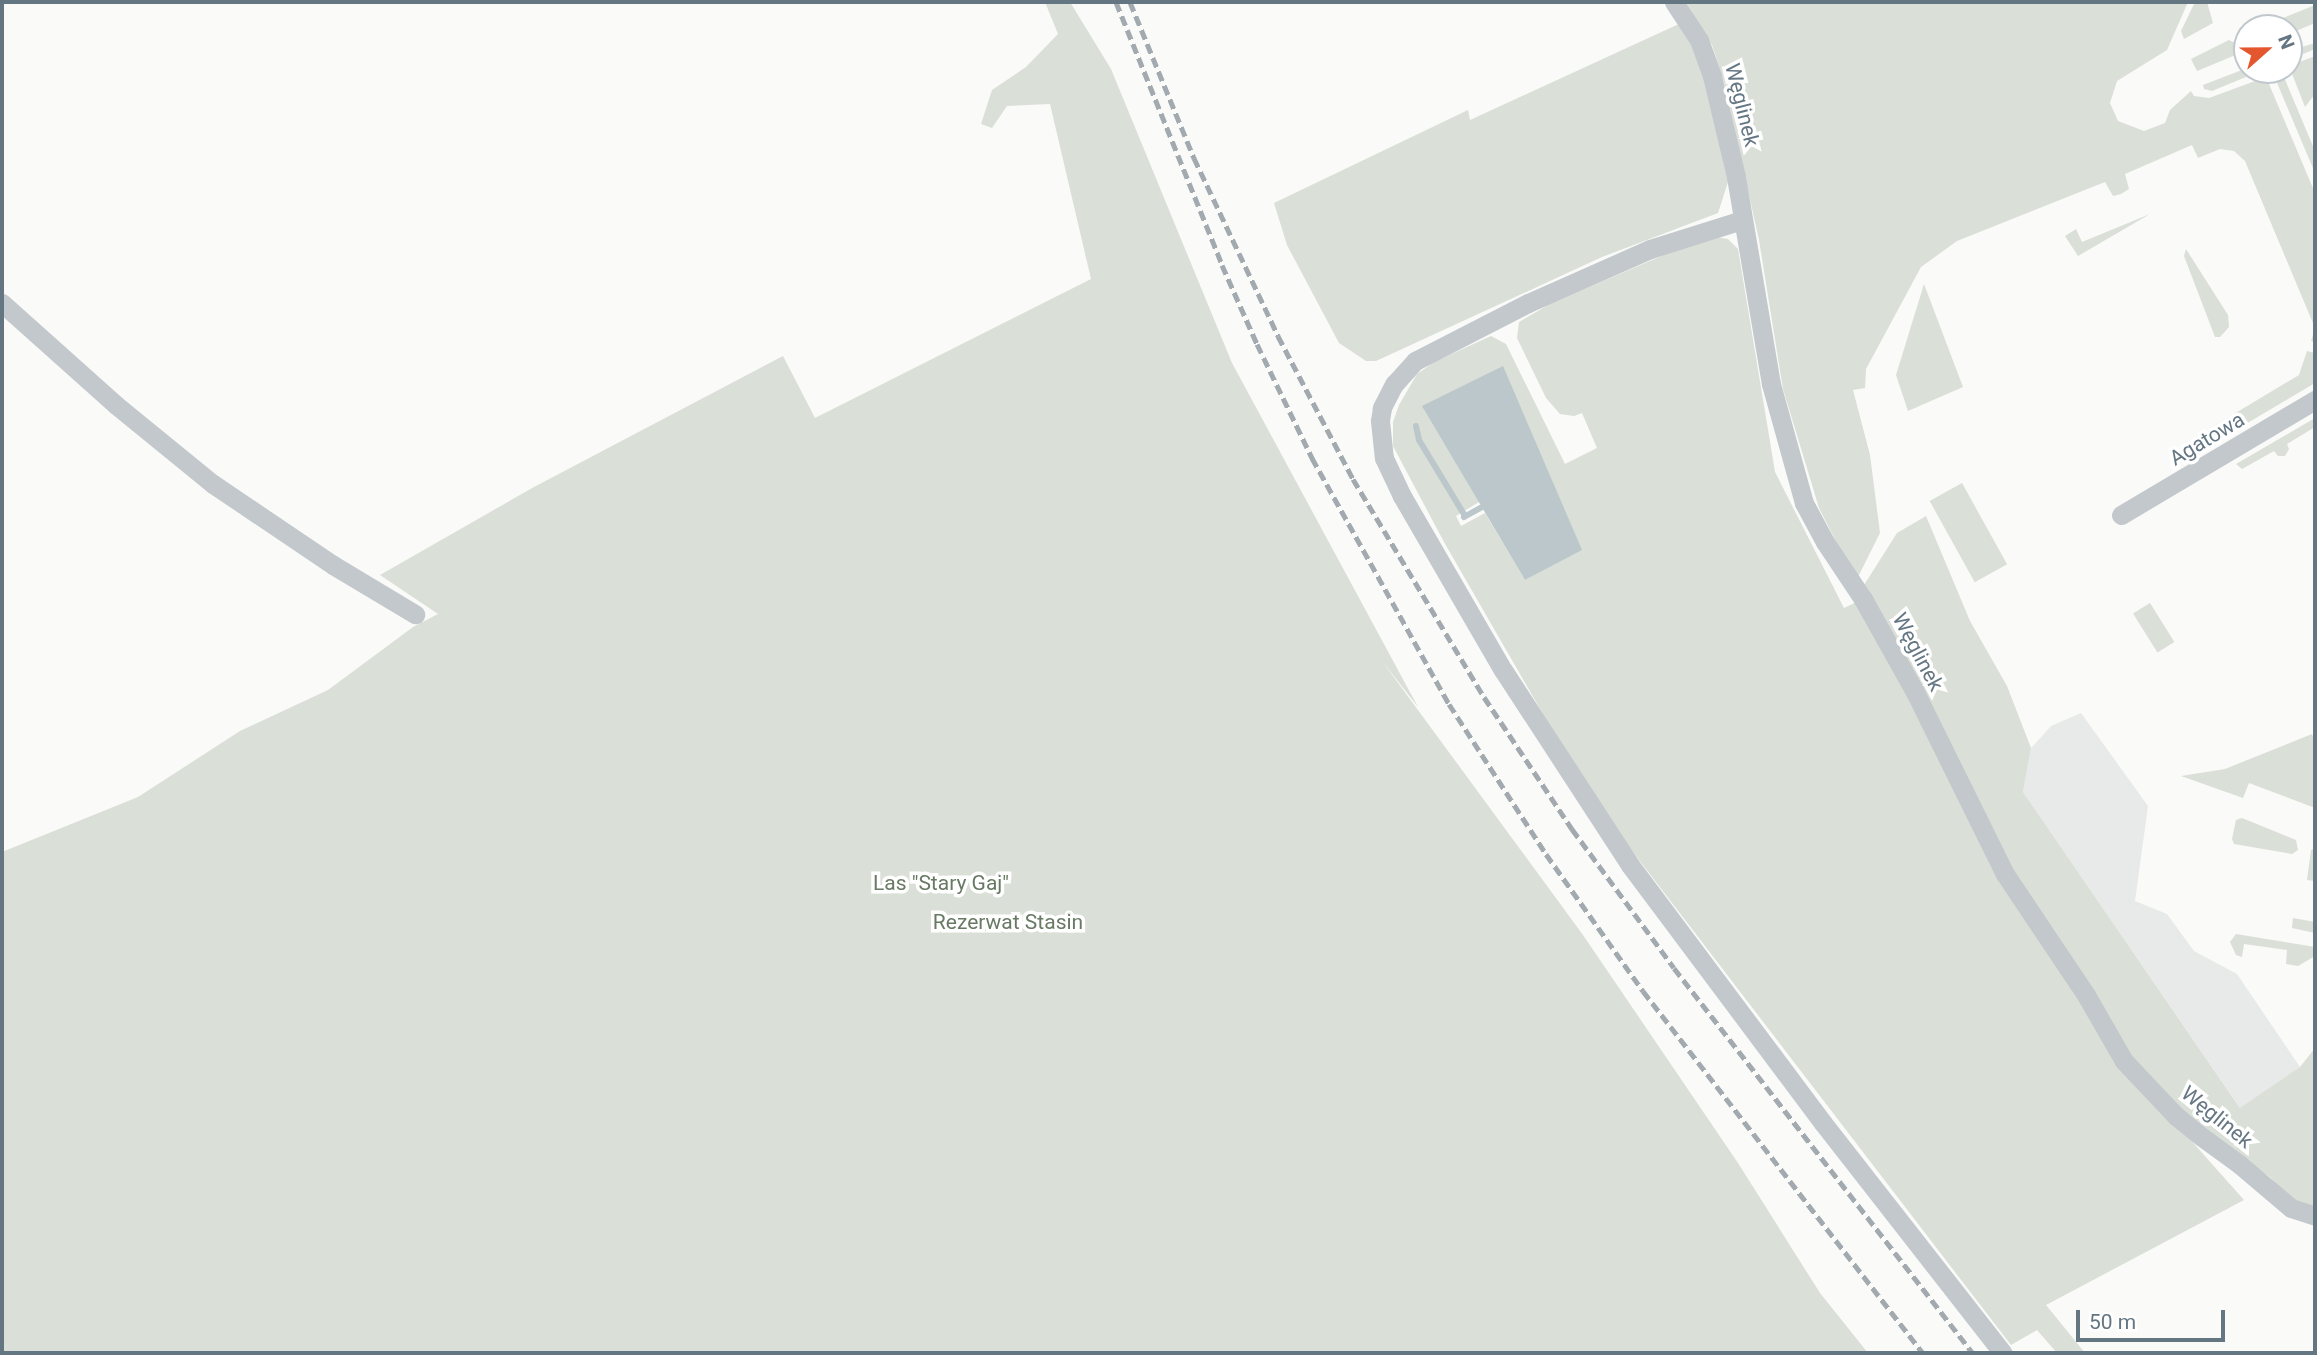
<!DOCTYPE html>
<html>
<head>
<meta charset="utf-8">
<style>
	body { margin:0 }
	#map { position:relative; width:2317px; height:1355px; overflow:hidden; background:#fafaf8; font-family:Roboto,sans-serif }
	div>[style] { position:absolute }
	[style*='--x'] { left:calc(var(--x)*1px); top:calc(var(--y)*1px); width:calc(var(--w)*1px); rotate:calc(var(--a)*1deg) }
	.built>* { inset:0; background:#e8e9e9 }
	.green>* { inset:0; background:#dadfd7; transform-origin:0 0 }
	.water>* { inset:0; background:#bbc7cb }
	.stream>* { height:6px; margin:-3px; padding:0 3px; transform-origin:3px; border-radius:3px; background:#bbc7cb }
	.street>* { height:19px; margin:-9.5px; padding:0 9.5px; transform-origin:9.5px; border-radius:9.5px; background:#c3c8cc }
	.rail>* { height:5px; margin-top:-2.5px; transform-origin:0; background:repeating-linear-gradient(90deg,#a2aab0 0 10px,transparent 0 15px) }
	span { translate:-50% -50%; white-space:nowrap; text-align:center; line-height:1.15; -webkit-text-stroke:7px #fff; paint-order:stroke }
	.street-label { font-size:21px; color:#657683 }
	.park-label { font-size:21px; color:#687a64 }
	.frame { position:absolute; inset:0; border:4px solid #657683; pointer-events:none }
	.north { position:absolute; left:2233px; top:14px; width:70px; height:70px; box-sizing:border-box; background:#fff; border:2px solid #c1c8cd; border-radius:50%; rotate:69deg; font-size:19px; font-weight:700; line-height:28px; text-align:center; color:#657683 }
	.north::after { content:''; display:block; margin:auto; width:24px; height:32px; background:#e4572e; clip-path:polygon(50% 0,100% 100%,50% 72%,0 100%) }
	.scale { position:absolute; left:2076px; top:1310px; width:149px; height:32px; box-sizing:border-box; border:4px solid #657683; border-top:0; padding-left:9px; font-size:21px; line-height:24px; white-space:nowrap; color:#657683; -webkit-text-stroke:5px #fff; paint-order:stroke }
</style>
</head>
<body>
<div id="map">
	<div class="built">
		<div style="clip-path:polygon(2081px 713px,2148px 806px,2135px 901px,2167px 914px,2194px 951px,2237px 974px,2300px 1067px,2241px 1109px,2023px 792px,2031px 748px,2051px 726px)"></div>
	</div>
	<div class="green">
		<div style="clip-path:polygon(1045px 2px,1070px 2px,1111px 69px,1232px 363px,1418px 707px,1382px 661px,1583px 935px,1738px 1163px,1820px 1293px,1868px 1353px,2px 1353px,2px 852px,138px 797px,240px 731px,328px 690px,413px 627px,438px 614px,380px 575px,534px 487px,783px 356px,815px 418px,1091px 279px,1050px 104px,1007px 106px,992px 128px,981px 124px,992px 90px,1026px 67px,1058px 34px)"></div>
		<div style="clip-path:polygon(1686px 2px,2188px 2px,2167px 50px,2117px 81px,2110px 103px,2118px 121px,2144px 131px,2165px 123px,2170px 110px,2191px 91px,2194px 96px,2209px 98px,2266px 77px,2315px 193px,2315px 342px,2311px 341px,2315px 328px,2245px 161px,2234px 151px,2220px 149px,2198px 158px,2192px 145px,2125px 174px,2129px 189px,2121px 194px,2113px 196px,2105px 182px,1957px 241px,1921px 267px,1866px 369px,1865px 388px,1853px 390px,1870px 455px,1880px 533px,1856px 581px,1819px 508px,1783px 389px,1759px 240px,1724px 82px,1712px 45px)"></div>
		<div style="clip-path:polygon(2195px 2px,2207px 2px,2213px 23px,2184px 39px,2181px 31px)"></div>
		<div style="clip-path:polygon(2315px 5px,2315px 23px,2289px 34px,2289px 28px,2258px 28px)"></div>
		<div style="clip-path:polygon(1681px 23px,1700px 56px,1728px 182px,1718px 213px,1602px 257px,1376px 361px,1366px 361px,1339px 343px,1287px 245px,1274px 203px,1468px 110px,1470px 120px)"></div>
		<div style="clip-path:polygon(2229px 40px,2240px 46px,2238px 54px,2197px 71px,2191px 59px)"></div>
		<div style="clip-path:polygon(2315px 43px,2315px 49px,2289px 60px,2289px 51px)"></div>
		<div style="clip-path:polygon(2315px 56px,2315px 94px,2305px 107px,2289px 66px)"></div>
		<div style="clip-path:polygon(2247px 68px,2263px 70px,2212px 91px,2204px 89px,2203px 85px)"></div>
		<div style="clip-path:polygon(2281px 70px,2315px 151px,2315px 173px,2275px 78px)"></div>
		<div style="clip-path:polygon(2150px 214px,2078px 256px,2065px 236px,2076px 229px,2082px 242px)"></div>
		<div style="clip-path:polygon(evenodd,1716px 237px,1728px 239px,1738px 249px,1775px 472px,1844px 608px,1863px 599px,1859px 593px,1897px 533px,1926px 516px,1970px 621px,2007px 686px,2031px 748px,2023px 792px,2240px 1108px,2300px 1067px,2315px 1048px,2315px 1211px,2301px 1211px,2270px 1177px,2203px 1133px,2188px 1137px,2244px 1200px,2046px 1305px,2085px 1353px,2057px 1353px,2037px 1330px,2011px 1345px,1626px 843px,1558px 740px,1444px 542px,1393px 446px,1393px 422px,1399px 405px,1417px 374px,1436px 361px,1491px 336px,1506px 344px,1565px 464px,1597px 448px,1582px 413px,1574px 416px,1560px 414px,1546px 398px,1517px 338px,1519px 322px,1550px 304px,1694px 242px,1716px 237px,1479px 502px,1581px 550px,1525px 580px,1485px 513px,1461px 526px,1456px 516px,1479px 502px)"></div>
		<div style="clip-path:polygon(2186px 249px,2228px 315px,2229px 327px,2220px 337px,2215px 337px,2184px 256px)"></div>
		<div style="clip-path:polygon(1924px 284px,1963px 387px,1908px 411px,1896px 375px)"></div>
		<div style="clip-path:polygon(2307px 351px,2315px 353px,2315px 383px,2195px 454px,2189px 441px,2299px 375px)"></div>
		<div style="clip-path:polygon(2315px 418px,2315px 427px,2287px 444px,2289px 449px,2285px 456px,2278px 456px,2274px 451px,2242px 469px,2236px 464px)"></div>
		<div style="left:1962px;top:483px;width:93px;height:37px;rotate:61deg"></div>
		<div style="left:2150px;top:603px;width:46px;height:20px;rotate:58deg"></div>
		<div style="clip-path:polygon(2312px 734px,2315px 743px,2315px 808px,2249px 783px,2243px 798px,2181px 776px,2225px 769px)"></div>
		<div style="clip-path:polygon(2242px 818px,2296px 840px,2298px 850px,2292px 854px,2234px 844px,2232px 839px,2236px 820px)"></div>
		<div style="clip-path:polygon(2315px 848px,2315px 881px,2307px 880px,2311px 850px)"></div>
		<div style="clip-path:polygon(2293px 918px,2315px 922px,2315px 933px,2292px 928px)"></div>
		<div style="clip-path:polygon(2236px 934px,2315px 947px,2315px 956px,2298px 966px,2286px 964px,2287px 950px,2244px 944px,2242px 957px,2236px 955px,2230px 942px)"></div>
	</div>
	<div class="water">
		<div style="clip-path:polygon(1503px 366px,1582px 550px,1525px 580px,1422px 406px)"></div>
	</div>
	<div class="stream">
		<div style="--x:1416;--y:426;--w:14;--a:78"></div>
		<div style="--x:1419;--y:440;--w:89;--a:58.8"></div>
		<div style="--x:1464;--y:517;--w:21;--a:-29"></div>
	</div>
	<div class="street">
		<div style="--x:1674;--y:2;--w:45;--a:56.7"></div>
		<div style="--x:1699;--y:40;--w:38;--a:70"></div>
		<div style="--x:1712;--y:76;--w:104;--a:76.6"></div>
		<div style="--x:1736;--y:177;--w:210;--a:80.4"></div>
		<div style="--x:1771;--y:384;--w:123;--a:74.5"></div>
		<div style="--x:1804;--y:503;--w:44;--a:61.7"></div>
		<div style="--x:1825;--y:542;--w:69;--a:56.3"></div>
		<div style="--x:1863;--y:599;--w:107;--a:60.8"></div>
		<div style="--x:1915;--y:692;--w:203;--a:63.7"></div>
		<div style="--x:2005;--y:874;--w:146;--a:56.2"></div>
		<div style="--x:2086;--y:995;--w:76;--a:60.1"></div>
		<div style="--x:2124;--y:1061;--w:76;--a:46.6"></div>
		<div style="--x:2176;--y:1116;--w:33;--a:39"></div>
		<div style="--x:2202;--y:1137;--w:46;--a:36.1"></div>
		<div style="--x:2239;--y:1164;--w:68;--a:40.2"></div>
		<div style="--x:2291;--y:1208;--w:25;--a:18"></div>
		<div style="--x:1742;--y:220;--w:96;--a:162.5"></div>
		<div style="--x:1650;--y:249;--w:133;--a:156.1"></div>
		<div style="--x:1528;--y:303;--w:127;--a:152.8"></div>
		<div style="--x:1415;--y:361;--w:31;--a:132"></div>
		<div style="--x:1394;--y:384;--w:27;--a:117"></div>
		<div style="--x:1382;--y:408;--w:13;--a:99"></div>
		<div style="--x:1380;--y:421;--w:37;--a:84"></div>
		<div style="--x:1384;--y:458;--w:42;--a:64.7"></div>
		<div style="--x:1402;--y:496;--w:201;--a:59.9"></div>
		<div style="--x:1503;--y:670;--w:233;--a:56.9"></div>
		<div style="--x:1630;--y:865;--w:322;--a:53.2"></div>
		<div style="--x:1823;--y:1123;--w:292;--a:52"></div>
		<div style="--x:2;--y:303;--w:153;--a:41.8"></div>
		<div style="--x:116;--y:405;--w:125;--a:39.2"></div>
		<div style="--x:213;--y:484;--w:145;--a:34"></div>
		<div style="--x:333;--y:565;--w:96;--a:30.9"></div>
		<div style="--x:2121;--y:515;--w:226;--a:-30.7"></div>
	</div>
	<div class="rail">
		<div style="--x:1116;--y:2;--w:284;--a:68"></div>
		<div style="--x:1222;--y:265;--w:86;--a:66.1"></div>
		<div style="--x:1257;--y:344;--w:127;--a:64.2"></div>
		<div style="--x:1312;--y:458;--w:282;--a:60.9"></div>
		<div style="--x:1449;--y:704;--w:179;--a:57.1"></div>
		<div style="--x:1546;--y:854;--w:168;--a:54.7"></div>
		<div style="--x:1643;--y:991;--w:458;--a:52.3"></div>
		<div style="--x:1130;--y:2;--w:169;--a:67.7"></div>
		<div style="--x:1194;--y:158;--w:197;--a:64.7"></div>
		<div style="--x:1278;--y:336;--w:161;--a:62.3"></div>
		<div style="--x:1353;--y:479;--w:254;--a:59"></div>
		<div style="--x:1484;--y:697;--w:159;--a:56.3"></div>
		<div style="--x:1572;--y:829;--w:172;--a:53.7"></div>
		<div style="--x:1674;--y:968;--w:487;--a:52.2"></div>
	</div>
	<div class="street-label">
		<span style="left:1742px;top:105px;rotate:76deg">Węglinek</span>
		<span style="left:2207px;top:439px;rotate:-31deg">Agatowa</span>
		<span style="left:1918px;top:652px;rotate:62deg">Węglinek</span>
		<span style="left:2217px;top:1117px;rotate:39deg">Węglinek</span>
	</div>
	<div class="park-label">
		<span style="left:941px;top:883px">Las "Stary Gaj"</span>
		<span style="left:1008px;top:922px">Rezerwat Stasin</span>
	</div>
	<div class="frame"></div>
	<div class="north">N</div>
	<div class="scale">50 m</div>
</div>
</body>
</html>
